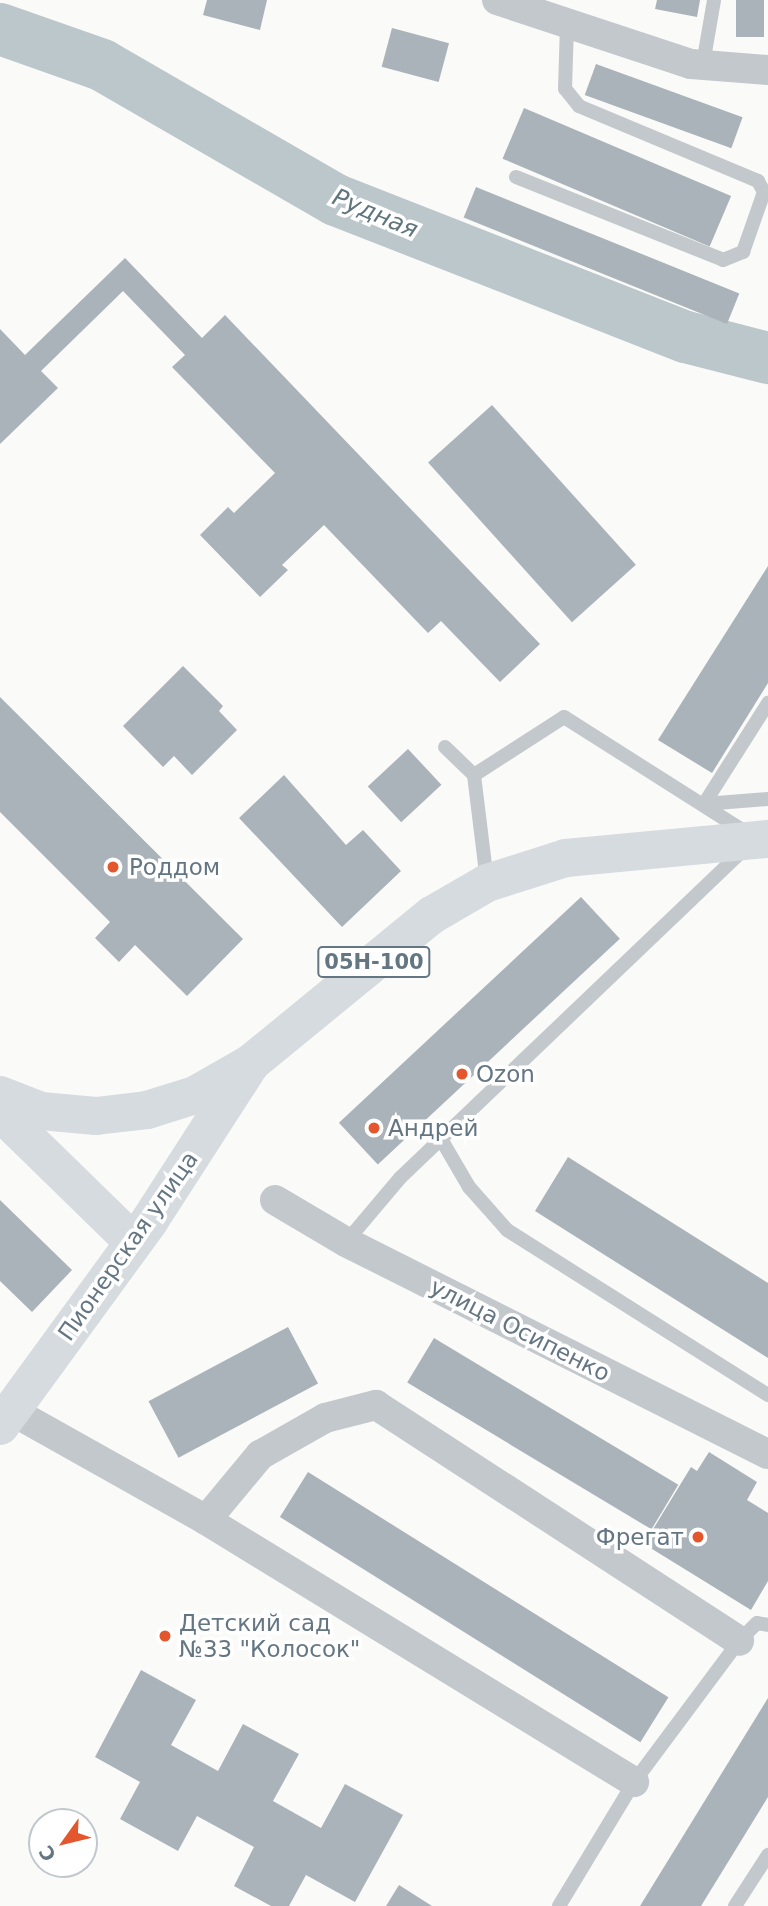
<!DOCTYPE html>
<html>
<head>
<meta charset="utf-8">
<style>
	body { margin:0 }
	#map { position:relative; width:768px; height:1906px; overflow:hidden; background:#fafaf8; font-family:"DejaVu Sans",sans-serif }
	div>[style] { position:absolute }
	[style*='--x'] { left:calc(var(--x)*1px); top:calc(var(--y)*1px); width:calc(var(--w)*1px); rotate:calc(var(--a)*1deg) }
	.river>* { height:52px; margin:-26px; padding:0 26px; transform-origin:26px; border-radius:26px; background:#bbc7cb }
	.building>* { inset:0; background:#aab3b9; transform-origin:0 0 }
	.lane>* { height:14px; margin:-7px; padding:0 7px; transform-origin:7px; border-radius:7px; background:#c3c8cc }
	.street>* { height:30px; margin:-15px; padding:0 15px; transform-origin:15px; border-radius:15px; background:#c3c8cc }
	.secondary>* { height:38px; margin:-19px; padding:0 19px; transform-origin:19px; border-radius:19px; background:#d6dbdf }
	.primary>* { height:38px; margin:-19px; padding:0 19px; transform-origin:19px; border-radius:19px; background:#d6dbdf }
	.dots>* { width:19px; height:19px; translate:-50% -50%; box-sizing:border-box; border:4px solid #fff; border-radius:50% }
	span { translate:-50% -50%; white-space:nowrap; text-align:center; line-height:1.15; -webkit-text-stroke:7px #fff; paint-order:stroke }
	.shield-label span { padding:2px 5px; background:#fff; border:2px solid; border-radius:5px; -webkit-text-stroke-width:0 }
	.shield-label { font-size:21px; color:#657683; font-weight:700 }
	.poi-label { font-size:23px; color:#657683 }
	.left { translate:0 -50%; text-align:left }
	.right { translate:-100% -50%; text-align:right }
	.street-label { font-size:23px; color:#657683 }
	.water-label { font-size:24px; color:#60757c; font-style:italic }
	.north { position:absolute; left:28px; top:1808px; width:70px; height:70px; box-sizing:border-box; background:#fff; border:2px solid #c1c8cd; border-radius:50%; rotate:236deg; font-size:19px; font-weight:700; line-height:28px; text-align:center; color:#657683 }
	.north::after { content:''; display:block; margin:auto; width:24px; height:32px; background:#e4572e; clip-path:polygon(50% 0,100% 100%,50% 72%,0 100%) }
</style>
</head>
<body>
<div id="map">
	<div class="river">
		<div style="--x:0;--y:29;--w:108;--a:19.4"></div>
		<div style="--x:102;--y:65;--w:270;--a:30"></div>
		<div style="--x:336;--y:200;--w:376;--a:21.4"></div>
		<div style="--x:686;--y:337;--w:85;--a:14.4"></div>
	</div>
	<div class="building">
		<div style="clip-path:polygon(207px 0,267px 0,260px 30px,203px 15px)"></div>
		<div style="clip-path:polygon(657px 0,700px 0,697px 17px,655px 9px)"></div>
		<div style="left:736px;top:0;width:28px;height:37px"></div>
		<div style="left:392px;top:28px;width:59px;height:40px;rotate:15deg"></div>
		<div style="left:596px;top:64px;width:156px;height:33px;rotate:20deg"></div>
		<div style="left:524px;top:108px;width:225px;height:55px;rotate:23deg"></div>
		<div style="left:476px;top:187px;width:284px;height:33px;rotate:22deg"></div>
		<div style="clip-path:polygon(125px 258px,202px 338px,225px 315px,540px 644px,500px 682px,441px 621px,428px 633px,324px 525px,282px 565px,288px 570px,260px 597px,200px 535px,228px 507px,234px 513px,275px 473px,172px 367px,185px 355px,123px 291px,41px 371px,58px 388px,0 444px,0 329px,25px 355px)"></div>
		<div style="left:492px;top:405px;width:215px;height:86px;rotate:48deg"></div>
		<div style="clip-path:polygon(768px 566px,768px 683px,712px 773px,658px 740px)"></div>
		<div style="clip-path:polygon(183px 666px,223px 706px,219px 711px,237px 730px,192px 775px,174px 756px,163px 767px,123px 726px)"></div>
		<div style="clip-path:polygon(0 697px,243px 939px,187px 996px,135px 945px,119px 962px,95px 938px,110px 922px,0 812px)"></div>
		<div style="left:408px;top:749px;width:49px;height:55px;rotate:47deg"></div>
		<div style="clip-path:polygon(284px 775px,346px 845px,363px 830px,401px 871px,342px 927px,239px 818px)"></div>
		<div style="left:581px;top:897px;width:57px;height:331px;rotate:47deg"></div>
		<div style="clip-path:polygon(568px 1157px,768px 1283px,768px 1358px,535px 1211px)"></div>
		<div style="clip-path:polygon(0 1200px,72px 1270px,32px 1312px,0 1281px)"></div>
		<div style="left:288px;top:1327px;width:64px;height:158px;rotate:62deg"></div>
		<div style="left:434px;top:1338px;width:285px;height:52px;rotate:31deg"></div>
		<div style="clip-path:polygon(709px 1452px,757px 1482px,747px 1500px,768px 1513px,768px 1581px,751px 1610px,644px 1544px,691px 1467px,697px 1471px)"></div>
		<div style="left:308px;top:1472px;width:425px;height:53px;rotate:32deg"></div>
		<div style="clip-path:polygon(141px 1670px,196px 1700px,171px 1745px,218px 1771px,243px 1724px,299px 1754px,273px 1801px,321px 1828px,345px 1784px,403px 1815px,355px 1902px,306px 1875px,289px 1906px,271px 1906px,234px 1886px,254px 1847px,197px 1816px,178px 1851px,120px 1819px,140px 1782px,95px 1757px)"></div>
		<div style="clip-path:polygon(768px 1698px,768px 1797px,701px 1906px,640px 1906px)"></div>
		<div style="clip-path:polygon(399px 1885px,432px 1906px,386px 1906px)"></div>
	</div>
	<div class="lane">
		<div style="--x:703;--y:64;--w:65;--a:-80.2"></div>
		<div style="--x:516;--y:177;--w:223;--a:21.8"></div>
		<div style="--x:723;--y:260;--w:22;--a:-22"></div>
		<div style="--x:743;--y:252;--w:64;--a:-70.7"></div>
		<div style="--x:764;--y:192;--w:13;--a:-119"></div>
		<div style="--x:758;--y:181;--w:194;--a:-157.3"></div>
		<div style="--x:579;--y:106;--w:22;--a:-129"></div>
		<div style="--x:565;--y:89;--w:65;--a:-88.2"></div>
		<div style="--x:445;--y:747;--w:40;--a:44"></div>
		<div style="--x:704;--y:804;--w:120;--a:-57.6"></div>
		<div style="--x:704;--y:804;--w:64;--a:-4.5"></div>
		<div style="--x:487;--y:881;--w:107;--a:-97"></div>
		<div style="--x:474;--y:775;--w:107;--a:-32.8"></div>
		<div style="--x:564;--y:717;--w:217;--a:32.4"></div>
		<div style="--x:441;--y:1139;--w:56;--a:59.7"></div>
		<div style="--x:469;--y:1187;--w:57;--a:48.5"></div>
		<div style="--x:507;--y:1230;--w:309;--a:32.3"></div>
		<div style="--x:346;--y:1242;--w:84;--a:-49.8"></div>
		<div style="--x:400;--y:1178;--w:477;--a:-43.7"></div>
		<div style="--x:559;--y:1906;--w:145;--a:-58.8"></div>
		<div style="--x:634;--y:1782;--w:176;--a:-53.3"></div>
		<div style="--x:739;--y:1641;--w:25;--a:-45"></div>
		<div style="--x:757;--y:1623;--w:11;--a:10"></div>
		<div style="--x:735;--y:1906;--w:61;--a:-57.1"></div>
	</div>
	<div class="street">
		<div style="--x:497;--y:0;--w:204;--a:18.3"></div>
		<div style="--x:691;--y:64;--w:77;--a:4.5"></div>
		<div style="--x:275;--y:1200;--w:82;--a:30.6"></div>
		<div style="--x:346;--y:1242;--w:472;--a:26.7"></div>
		<div style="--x:12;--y:1411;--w:223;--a:29.3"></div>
		<div style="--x:206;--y:1520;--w:502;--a:31.47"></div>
		<div style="--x:206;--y:1520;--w:85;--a:-50.3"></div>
		<div style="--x:260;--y:1455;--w:75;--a:-29.6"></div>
		<div style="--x:325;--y:1418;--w:53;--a:-14.3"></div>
		<div style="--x:376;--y:1405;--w:433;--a:33"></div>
	</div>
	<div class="secondary">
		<div style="--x:0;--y:1112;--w:186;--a:44.3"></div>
		<div style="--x:0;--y:1426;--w:255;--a:-53.9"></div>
		<div style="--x:150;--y:1220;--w:187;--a:-57.2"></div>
	</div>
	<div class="primary">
		<div style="--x:0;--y:1095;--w:44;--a:21.3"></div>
		<div style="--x:41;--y:1111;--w:55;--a:5.2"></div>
		<div style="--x:96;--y:1116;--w:51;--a:-6.7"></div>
		<div style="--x:147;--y:1110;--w:50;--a:-17.4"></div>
		<div style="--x:195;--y:1095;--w:64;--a:-29.7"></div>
		<div style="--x:251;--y:1063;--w:234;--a:-39.3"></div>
		<div style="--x:432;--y:915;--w:64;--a:-30.2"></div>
		<div style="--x:487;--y:883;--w:83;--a:-17.6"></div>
		<div style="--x:566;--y:858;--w:203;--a:-5.4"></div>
	</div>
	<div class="dots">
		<div style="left:113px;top:867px;background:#e4572e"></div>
		<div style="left:462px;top:1074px;background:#e4572e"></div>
		<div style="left:374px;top:1128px;background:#e4572e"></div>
		<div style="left:698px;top:1537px;background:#e4572e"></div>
		<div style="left:165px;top:1636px;background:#e4572e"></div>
	</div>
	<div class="shield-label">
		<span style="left:374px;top:962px">05Н-100</span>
	</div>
	<div class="poi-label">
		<span class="left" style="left:129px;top:867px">Роддом</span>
		<span class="left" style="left:476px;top:1074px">Ozon</span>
		<span class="left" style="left:388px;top:1128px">Андрей</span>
		<span class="right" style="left:684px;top:1537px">Фрегат</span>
		<span class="left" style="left:179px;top:1636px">Детский сад<br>№33 "Колосок"</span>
	</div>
	<div class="street-label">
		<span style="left:128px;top:1246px;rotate:-55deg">Пионерская улица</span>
		<span style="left:520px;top:1330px;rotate:27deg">улица Осипенко</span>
	</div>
	<div class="water-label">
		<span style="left:375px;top:214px;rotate:23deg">Рудная</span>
	</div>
	<div class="north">С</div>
</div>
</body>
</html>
